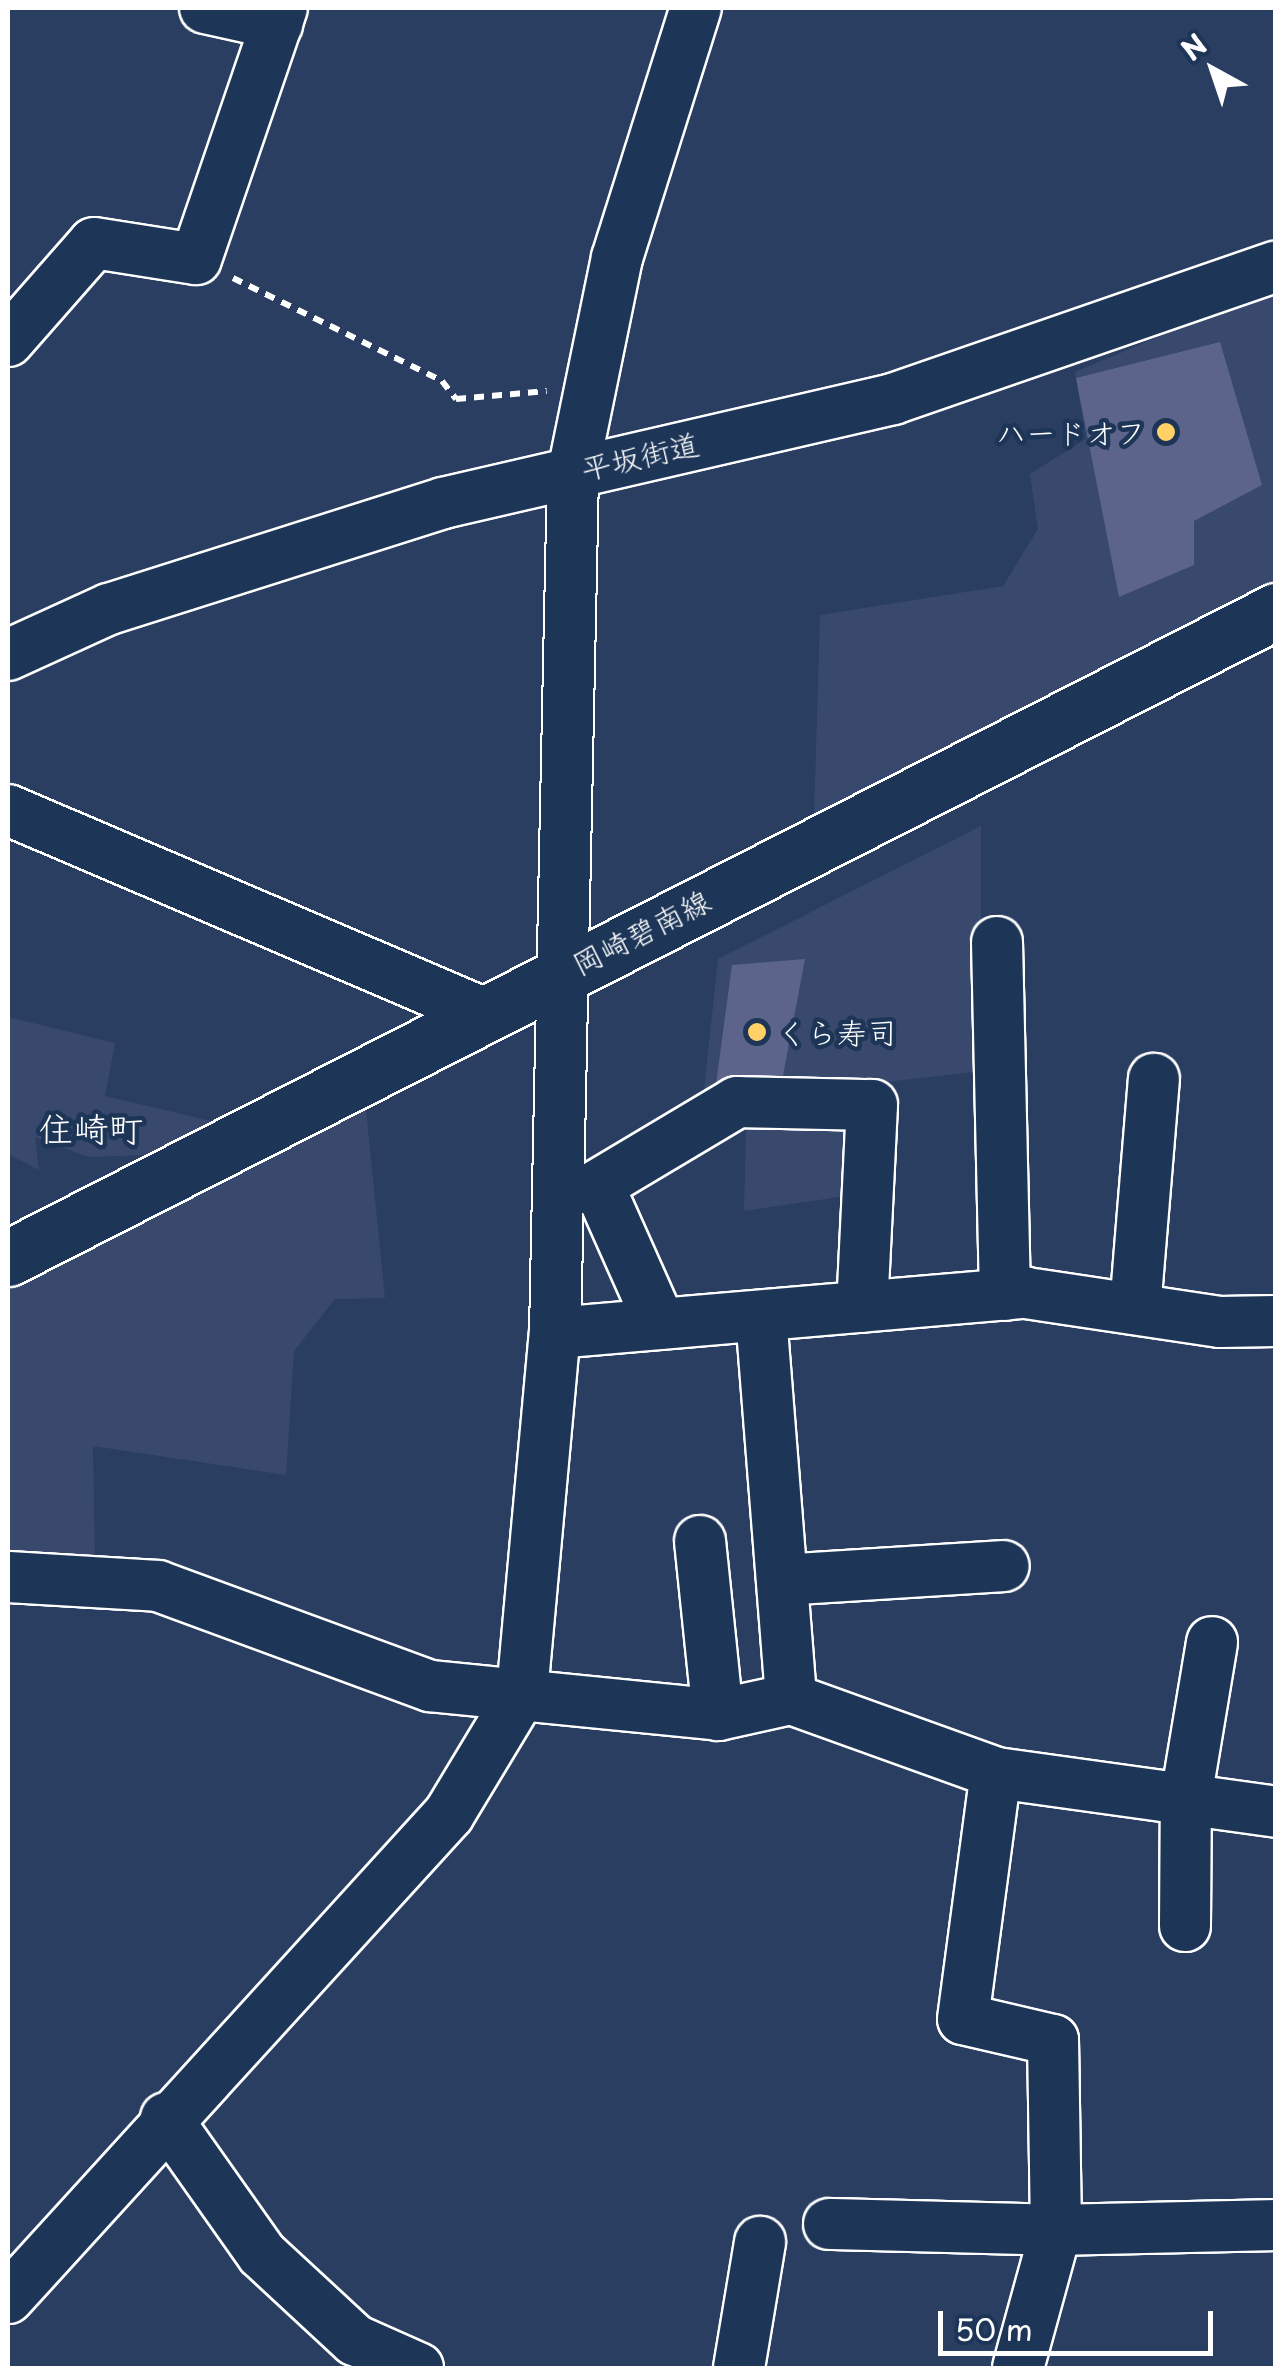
<!DOCTYPE html>
<html>
<head>
<meta charset="utf-8">
<style>
	body { margin:0 }
	#map { position:relative; width:1283px; height:2376px; overflow:hidden; background:#2a3e61; font-family:"Playpen Sans","Klee One",sans-serif }
	div>[style] { position:absolute }
	[style*='--x'] { left:calc(var(--x)*1px); top:calc(var(--y)*1px); width:calc(var(--w)*1px); rotate:calc(var(--a)*1deg) }
	.built>* { inset:0; background:#39496e }
	.building>* { inset:0; background:#5c648b }
	.path>* { height:6px; margin-top:-3px; transform-origin:0; background:repeating-linear-gradient(90deg,#fff 0 10px,transparent 0 18px) }
	.roads { filter:drop-shadow(2px 0 #fff) drop-shadow(-2px 0 #fff) drop-shadow(0 2px #fff) drop-shadow(0 -2px #fff) }
	.minor>* { height:50px; margin:-25px; padding:0 25px; transform-origin:25px; border-radius:25px; background:#1d3557 }
	.major>* { height:55px; margin:-27.5px; padding:0 27.5px; transform-origin:27.5px; border-radius:27.5px; background:#1d3557 }
	.dots>* { width:28px; height:28px; translate:-50% -50%; box-sizing:border-box; border:5px solid #1d3557; border-radius:50% }
	span { translate:-50% -50%; white-space:nowrap; text-align:center; line-height:1.15; -webkit-text-stroke:9px #1d3557; paint-order:stroke }
	.poi-label { font-size:30px; color:#fff }
	.right { translate:-100% -50%; text-align:right }
	.left { translate:0 -50%; text-align:left }
	.street-label { font-size:30px; color:#fff }
	.quarter-label { font-size:35px; color:#fff }
	.frame { position:absolute; inset:0; border:10px solid #fff; pointer-events:none }
	.north { position:absolute; left:1163px; top:20px; width:100px; height:100px; -webkit-text-stroke:8px #1d3557; paint-order:stroke; rotate:320deg; font-size:28px; font-weight:700; line-height:40px; text-align:center; color:#fff }
	.north::after { content:''; display:block; margin:auto; width:35px; height:45px; background:#fff; clip-path:polygon(50% 0,100% 100%,50% 72%,0 100%) }
	.scale { position:absolute; left:938px; top:2311px; width:275px; height:45px; box-sizing:border-box; border:5px solid #fff; border-top:0; padding-left:12px; font-size:30px; line-height:35px; white-space:nowrap; color:#fff; -webkit-text-stroke:8px #1d3557; paint-order:stroke }
</style>
</head>
<body>
<div id="map">
	<div class="built">
		<div style="clip-path:polygon(1275px 288px,1275px 583px,814px 818px,820px 615px,1003px 586px,1038px 529px,1030px 474px,1086px 439px,1075px 372px)"></div>
		<div style="clip-path:polygon(981px 826px,981px 1071px,851px 1086px,846px 1196px,744px 1211px,746px 1126px,704px 1090px,718px 959px)"></div>
		<div style="clip-path:polygon(8px 1017px,115px 1043px,105px 1096px,220px 1123px,173px 1154px,88px 1157px,35px 1137px,39px 1170px,8px 1154px)"></div>
		<div style="clip-path:polygon(365px 1100px,385px 1298px,335px 1299px,294px 1351px,286px 1475px,93px 1446px,95px 1562px,8px 1556px,8px 1288px)"></div>
	</div>
	<div class="building">
		<div style="clip-path:polygon(1220px 342px,1262px 485px,1194px 521px,1194px 565px,1119px 597px,1076px 378px)"></div>
		<div style="clip-path:polygon(805px 959px,778px 1102px,714px 1099px,732px 965px)"></div>
	</div>
	<div class="path">
		<div style="--x:233;--y:278;--w:233;--a:26.2"></div>
		<div style="--x:442;--y:381;--w:23;--a:52"></div>
		<div style="--x:456;--y:399;--w:91;--a:-5"></div>
	</div>
	<div class="roads">
		<div class="minor">
			<div style="--x:205;--y:8;--w:74;--a:12.5"></div>
			<div style="--x:8;--y:341;--w:130;--a:-48.7"></div>
			<div style="--x:94;--y:243;--w:103;--a:8.9"></div>
			<div style="--x:196;--y:259;--w:265;--a:-71.1"></div>
			<div style="--x:8;--y:655;--w:111;--a:-24.5"></div>
			<div style="--x:109;--y:609;--w:350;--a:-17.6"></div>
			<div style="--x:443;--y:503;--w:462;--a:-13"></div>
			<div style="--x:893;--y:399;--w:405;--a:-19.1"></div>
			<div style="--x:8;--y:810;--w:514;--a:23.13"></div>
			<div style="--x:997;--y:942;--w:353;--a:88.7"></div>
			<div style="--x:1135;--y:1309;--w:231;--a:-85.3"></div>
			<div style="--x:761;--y:1316;--w:384;--a:85.5"></div>
			<div style="--x:660;--y:1324;--w:152;--a:-114"></div>
			<div style="--x:598;--y:1185;--w:162;--a:-30.8"></div>
			<div style="--x:737;--y:1102;--w:135;--a:1.3"></div>
			<div style="--x:872;--y:1105;--w:202;--a:92.8"></div>
			<div style="--x:555;--y:1333;--w:473;--a:-4.9"></div>
			<div style="--x:1026;--y:1293;--w:196;--a:8.5"></div>
			<div style="--x:1220;--y:1322;--w:56;--a:-1"></div>
			<div style="--x:700;--y:1541;--w:175;--a:84.1"></div>
			<div style="--x:8;--y:1577;--w:150;--a:3.4"></div>
			<div style="--x:158;--y:1586;--w:290;--a:20.2"></div>
			<div style="--x:430;--y:1686;--w:289;--a:5.7"></div>
			<div style="--x:718;--y:1715;--w:75;--a:-12.4"></div>
			<div style="--x:791;--y:1699;--w:218;--a:19.8"></div>
			<div style="--x:996;--y:1773;--w:283;--a:7.9"></div>
			<div style="--x:782;--y:1580;--w:222;--a:-3.6"></div>
			<div style="--x:1185;--y:1926;--w:128;--a:-89.6"></div>
			<div style="--x:1186;--y:1798;--w:158;--a:-80.5"></div>
			<div style="--x:166;--y:2118;--w:166;--a:54.8"></div>
			<div style="--x:262;--y:2254;--w:127;--a:42.8"></div>
			<div style="--x:355;--y:2340;--w:69;--a:24"></div>
			<div style="--x:829;--y:2224;--w:227;--a:1.5"></div>
			<div style="--x:1056;--y:2230;--w:190;--a:-90.9"></div>
			<div style="--x:1053;--y:2040;--w:92;--a:-166.9"></div>
			<div style="--x:963;--y:2019;--w:248;--a:-82.4"></div>
			<div style="--x:8;--y:2298;--w:655;--a:-47.66"></div>
			<div style="--x:449;--y:1814;--w:141;--a:-58.9"></div>
			<div style="--x:522;--y:1693;--w:362;--a:-84.8"></div>
			<div style="--x:555;--y:1333;--w:861;--a:-88.8"></div>
			<div style="--x:573;--y:472;--w:218;--a:-78.4"></div>
			<div style="--x:617;--y:258;--w:262;--a:-72.5"></div>
			<div style="--x:739;--y:2368;--w:128;--a:-80.5"></div>
			<div style="--x:1018;--y:2368;--w:143;--a:-74.6"></div>
			<div style="--x:1056;--y:2230;--w:220;--a:-1.3"></div>
		</div>
		<div class="major">
			<div style="--x:8;--y:1258;--w:1424;--a:-27.03"></div>
		</div>
	</div>
	<div class="dots">
		<div style="left:1166px;top:432px;background:#ffd166"></div>
		<div style="left:757px;top:1032px;background:#ffd166"></div>
	</div>
	<div class="poi-label">
		<span class="right" style="left:1146px;top:432px">ハードオフ</span>
		<span class="left" style="left:777px;top:1032px">くら寿司</span>
	</div>
	<div class="street-label">
		<span style="left:640px;top:456px;rotate:-13deg">平坂街道</span>
		<span style="left:641px;top:932px;rotate:-27deg">岡崎碧南線</span>
	</div>
	<div class="quarter-label">
		<span style="left:91px;top:1128px">住崎町</span>
	</div>
	<div class="frame"></div>
	<div class="north">N</div>
	<div class="scale">50 m</div>
</div>
</body>
</html>
